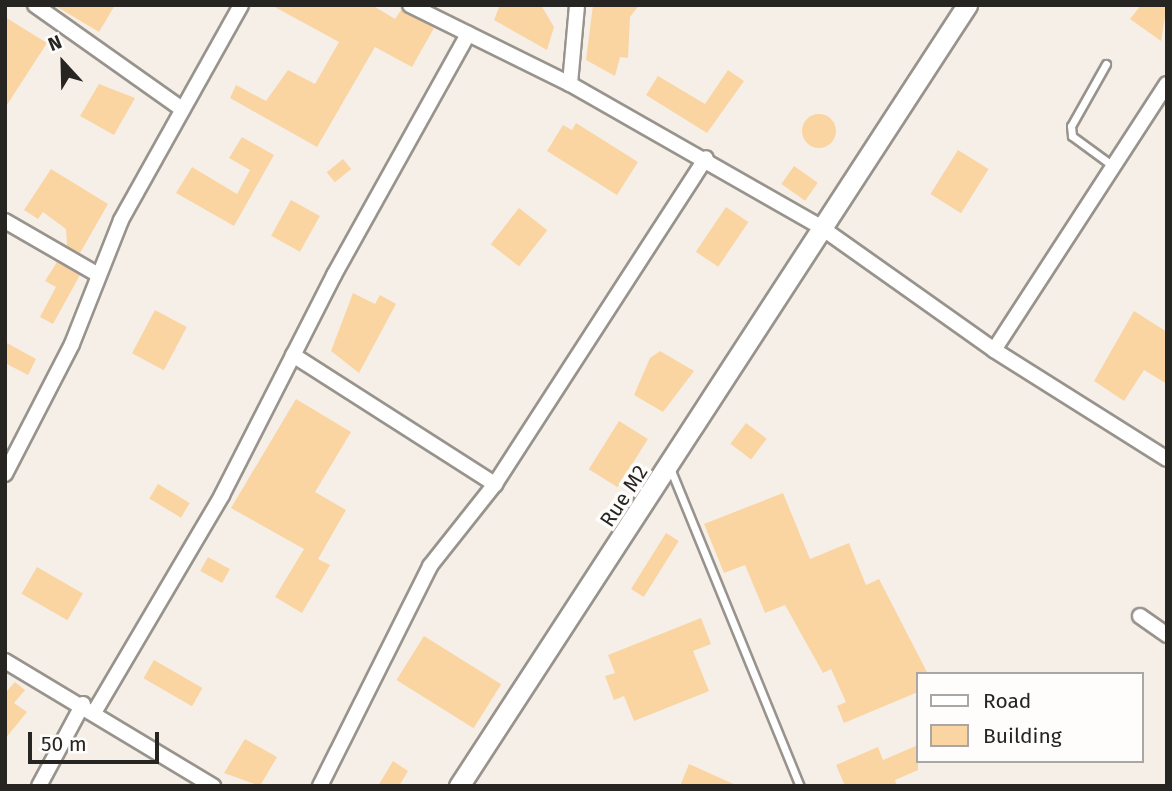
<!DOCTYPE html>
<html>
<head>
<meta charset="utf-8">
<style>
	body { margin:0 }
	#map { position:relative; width:1172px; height:791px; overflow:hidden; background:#f5efe8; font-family:"Fira Sans",sans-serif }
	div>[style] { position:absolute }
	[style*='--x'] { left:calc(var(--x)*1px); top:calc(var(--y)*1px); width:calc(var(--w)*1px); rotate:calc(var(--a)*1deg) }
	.building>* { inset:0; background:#fad5a2; transform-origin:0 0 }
	.round { border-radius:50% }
	.roads { filter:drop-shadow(2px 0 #98938c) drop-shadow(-2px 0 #98938c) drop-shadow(0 2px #98938c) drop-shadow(0 -2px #98938c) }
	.lane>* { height:7px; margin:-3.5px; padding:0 3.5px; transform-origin:3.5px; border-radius:3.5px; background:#fff }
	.street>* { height:14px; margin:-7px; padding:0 7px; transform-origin:7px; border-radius:7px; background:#fff }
	.secondary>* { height:19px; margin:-9.5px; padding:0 9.5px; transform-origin:9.5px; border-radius:9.5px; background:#fff }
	span { translate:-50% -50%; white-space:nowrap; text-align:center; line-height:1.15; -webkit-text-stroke:7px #fefdfc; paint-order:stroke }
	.street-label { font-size:21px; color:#272522 }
	.frame { position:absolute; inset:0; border:7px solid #272522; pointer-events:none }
	.legend { position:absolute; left:916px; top:672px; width:228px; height:91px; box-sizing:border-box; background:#fefdfc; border:2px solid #a8a7a5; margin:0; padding:9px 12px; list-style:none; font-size:21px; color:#272522 }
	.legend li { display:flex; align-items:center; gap:14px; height:35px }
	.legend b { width:35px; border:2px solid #a8a7a5 }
	.north { position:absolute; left:28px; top:28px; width:70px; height:70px; -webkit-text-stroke:5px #fefdfc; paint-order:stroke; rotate:338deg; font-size:19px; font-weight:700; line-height:28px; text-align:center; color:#272522 }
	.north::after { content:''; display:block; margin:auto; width:24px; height:32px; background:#272522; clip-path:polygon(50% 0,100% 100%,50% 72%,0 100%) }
	.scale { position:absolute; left:28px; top:732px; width:131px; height:32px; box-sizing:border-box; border:4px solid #272522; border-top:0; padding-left:9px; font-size:21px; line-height:24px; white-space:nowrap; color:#272522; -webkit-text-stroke:5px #fefdfc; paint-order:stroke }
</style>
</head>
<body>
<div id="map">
	<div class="building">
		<div style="clip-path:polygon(54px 5px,115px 5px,99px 32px)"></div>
		<div style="clip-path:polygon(271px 5px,372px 5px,395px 19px,401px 10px,434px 28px,412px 67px,375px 47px,317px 147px,230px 98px,236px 85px,266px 101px,288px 70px,315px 84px,339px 42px)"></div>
		<div style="clip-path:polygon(500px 5px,541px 5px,554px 27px,547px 50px,494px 20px)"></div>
		<div style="clip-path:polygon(593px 5px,639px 5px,630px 17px,628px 58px,620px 57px,615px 76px,586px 60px)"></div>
		<div style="clip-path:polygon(1141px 5px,1167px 5px,1161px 41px,1130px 19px)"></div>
		<div style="clip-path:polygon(5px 17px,47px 43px,5px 108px)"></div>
		<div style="clip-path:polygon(728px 70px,744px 81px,707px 133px,646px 95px,658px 76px,705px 104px)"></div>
		<div style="clip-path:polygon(99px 84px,135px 98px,114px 135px,80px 116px)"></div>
		<div class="round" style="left:802px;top:114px;width:34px;height:34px"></div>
		<div style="clip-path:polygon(576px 123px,638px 162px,617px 195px,547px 151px,563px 125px,572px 130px)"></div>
		<div style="clip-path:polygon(242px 137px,274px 155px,234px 226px,176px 193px,192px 167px,237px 194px,250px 170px,229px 158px)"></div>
		<div style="left:958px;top:150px;width:36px;height:52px;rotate:32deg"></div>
		<div style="left:343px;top:159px;width:13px;height:21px;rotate:51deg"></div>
		<div style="left:794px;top:166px;width:29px;height:22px;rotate:35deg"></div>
		<div style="clip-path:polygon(51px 169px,108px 204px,80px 253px,67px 246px,66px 229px,43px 212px,38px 219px,24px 210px)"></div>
		<div style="left:291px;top:200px;width:33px;height:41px;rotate:29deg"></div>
		<div style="left:726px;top:207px;width:27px;height:54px;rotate:34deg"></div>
		<div style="left:519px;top:208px;width:36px;height:46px;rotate:38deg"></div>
		<div style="clip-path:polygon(57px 262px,80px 275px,53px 324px,40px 317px,56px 287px,45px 281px)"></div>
		<div style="clip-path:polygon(353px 293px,375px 304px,380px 295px,396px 304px,359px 373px,331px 351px)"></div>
		<div style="left:155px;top:310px;width:36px;height:49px;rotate:28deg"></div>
		<div style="clip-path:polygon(1134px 311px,1167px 332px,1167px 384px,1144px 370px,1124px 401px,1094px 381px)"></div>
		<div style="clip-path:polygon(5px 342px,36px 359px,28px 375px,5px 363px)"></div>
		<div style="clip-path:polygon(660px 351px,694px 371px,663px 412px,634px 395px,650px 358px)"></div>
		<div style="clip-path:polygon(296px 399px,351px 432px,315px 492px,346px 510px,318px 559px,330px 565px,302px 613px,275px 597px,304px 549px,231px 508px)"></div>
		<div style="left:619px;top:421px;width:34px;height:57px;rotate:32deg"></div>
		<div style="left:746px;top:423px;width:26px;height:26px;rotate:37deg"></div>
		<div style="left:158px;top:484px;width:37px;height:17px;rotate:31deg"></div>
		<div style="clip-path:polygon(783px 493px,810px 559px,849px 543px,866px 585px,879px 579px,928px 674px,918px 674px,918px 692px,844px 723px,837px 706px,846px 702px,831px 669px,823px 673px,785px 605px,765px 613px,745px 565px,724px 573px,704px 524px)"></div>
		<div style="left:666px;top:533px;width:15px;height:66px;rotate:32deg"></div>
		<div style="left:208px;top:557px;width:25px;height:16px;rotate:29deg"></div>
		<div style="left:37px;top:567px;width:53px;height:31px;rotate:30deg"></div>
		<div style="clip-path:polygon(701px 618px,711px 644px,693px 651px,709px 691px,634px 721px,624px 696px,614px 700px,605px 676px,615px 673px,608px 655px)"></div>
		<div style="left:424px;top:636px;width:91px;height:52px;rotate:32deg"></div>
		<div style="left:154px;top:660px;width:56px;height:21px;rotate:30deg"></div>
		<div style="clip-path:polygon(15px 682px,25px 690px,14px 703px,27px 712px,5px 739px,5px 693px)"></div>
		<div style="clip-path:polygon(245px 739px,277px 757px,260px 786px,224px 773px)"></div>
		<div style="clip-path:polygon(918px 745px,918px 770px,895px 780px,897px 786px,845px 786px,836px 765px,878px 747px,883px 760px)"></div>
		<div style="clip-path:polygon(393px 761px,408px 771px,399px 786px,378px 786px)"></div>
		<div style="clip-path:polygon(689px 764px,738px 786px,680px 786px)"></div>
	</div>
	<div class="roads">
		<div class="lane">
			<div style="--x:1106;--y:64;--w:71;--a:119.4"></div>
			<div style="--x:1071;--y:126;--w:10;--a:84"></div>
			<div style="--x:1072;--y:136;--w:51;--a:36.2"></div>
			<div style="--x:670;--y:468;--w:344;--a:67.8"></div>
		</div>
		<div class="street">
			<div style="--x:35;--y:5;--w:180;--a:35.3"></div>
			<div style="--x:410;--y:5;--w:178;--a:26.3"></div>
			<div style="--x:570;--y:84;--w:290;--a:29.7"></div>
			<div style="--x:822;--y:228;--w:211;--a:35.3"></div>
			<div style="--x:994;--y:350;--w:204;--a:32.2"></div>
			<div style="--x:570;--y:84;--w:79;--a:-84.9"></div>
			<div style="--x:5;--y:221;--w:104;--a:30"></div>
			<div style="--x:994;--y:350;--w:317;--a:-57"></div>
			<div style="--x:293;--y:355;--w:240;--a:32.6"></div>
			<div style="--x:5;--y:474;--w:146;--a:-62.7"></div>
			<div style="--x:72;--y:344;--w:133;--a:-68.4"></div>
			<div style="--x:121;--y:220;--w:246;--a:-60.8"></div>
			<div style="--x:1140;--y:616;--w:33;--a:35"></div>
			<div style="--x:5;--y:661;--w:243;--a:31"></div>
			<div style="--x:95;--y:711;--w:251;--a:-59.5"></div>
			<div style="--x:222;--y:495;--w:247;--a:-63"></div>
			<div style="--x:334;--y:275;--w:276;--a:-60.9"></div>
			<div style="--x:39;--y:786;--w:93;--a:-61.8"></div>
			<div style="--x:320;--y:786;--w:246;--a:-63.4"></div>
			<div style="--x:430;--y:566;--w:105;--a:-51.6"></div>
			<div style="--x:495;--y:484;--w:388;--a:-57.1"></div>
		</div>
		<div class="secondary">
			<div style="--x:459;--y:786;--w:932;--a:-56.96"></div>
		</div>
	</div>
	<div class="street-label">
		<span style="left:624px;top:496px;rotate:-57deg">Rue M2</span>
	</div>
	<div class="frame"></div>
	<ul class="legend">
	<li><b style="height:9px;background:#fff"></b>Road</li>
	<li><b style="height:19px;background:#fad5a2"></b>Building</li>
	</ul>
	<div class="north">N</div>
	<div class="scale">50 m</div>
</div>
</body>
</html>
